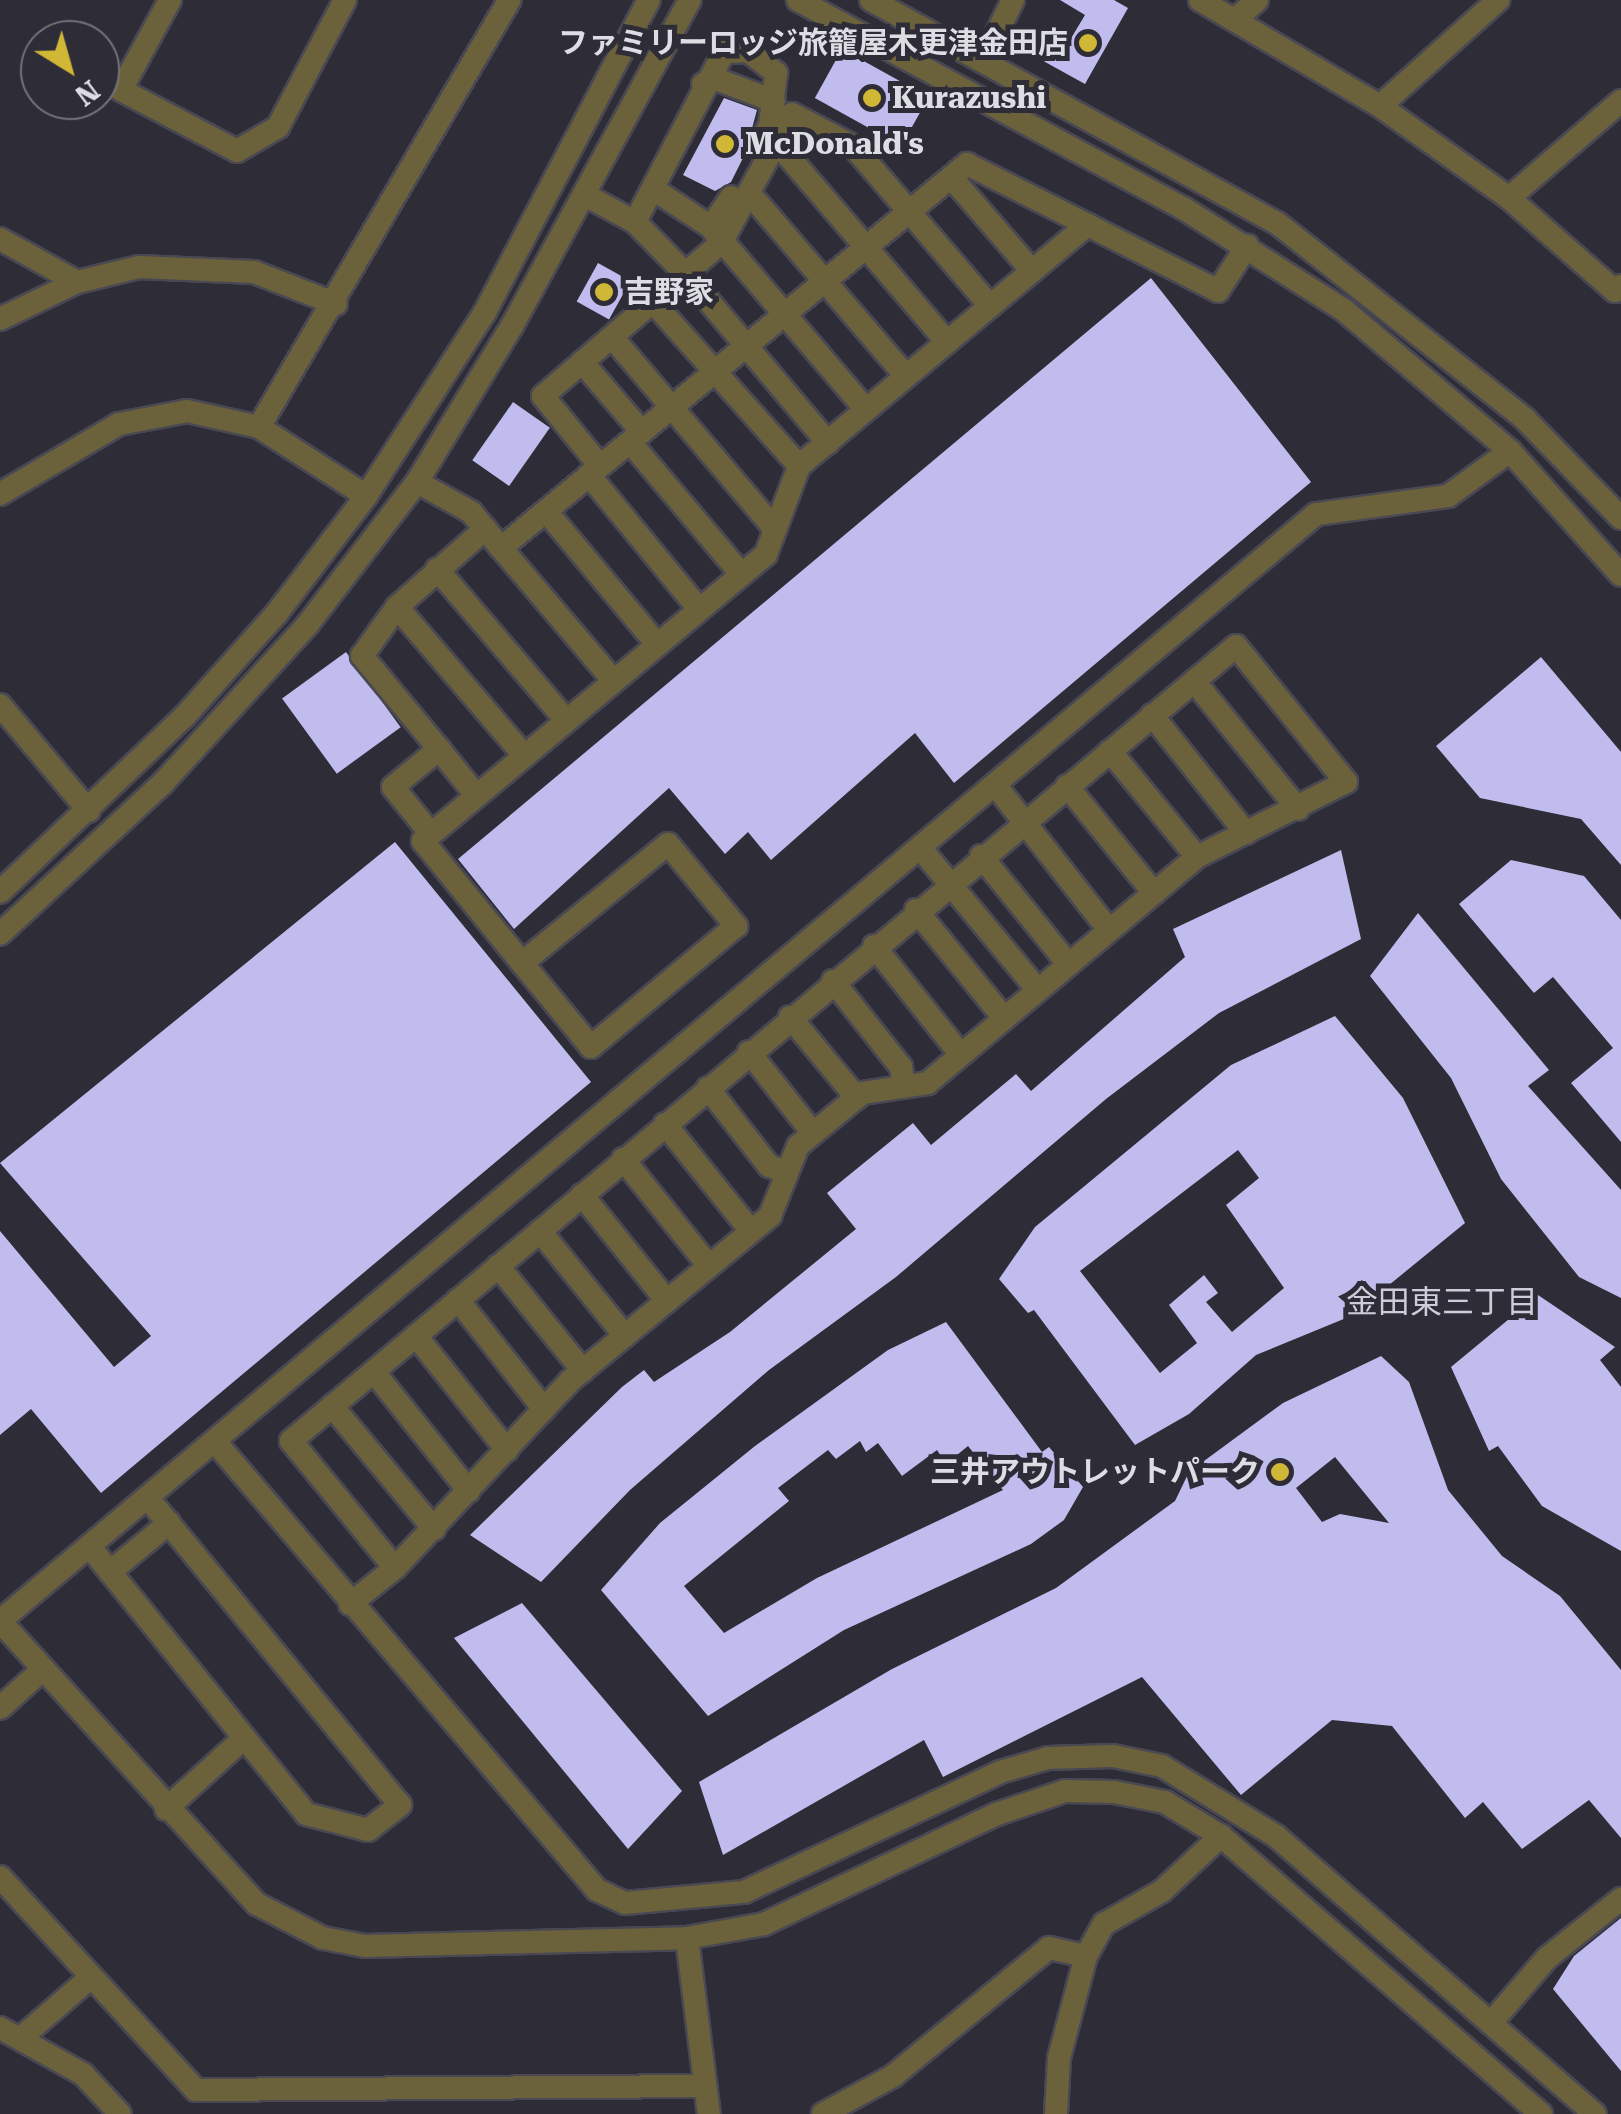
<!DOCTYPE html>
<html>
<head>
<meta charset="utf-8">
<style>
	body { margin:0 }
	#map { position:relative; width:1621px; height:2114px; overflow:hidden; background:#2d2c37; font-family:"Roboto Serif","Noto Sans JP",serif }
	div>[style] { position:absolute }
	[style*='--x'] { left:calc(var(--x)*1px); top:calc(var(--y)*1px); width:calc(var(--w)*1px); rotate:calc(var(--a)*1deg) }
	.building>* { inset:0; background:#c0bced; transform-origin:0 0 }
	.roads { filter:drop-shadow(2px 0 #494853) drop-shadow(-2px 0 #494853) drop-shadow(0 2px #494853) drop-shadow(0 -2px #494853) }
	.minor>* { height:22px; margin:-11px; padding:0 11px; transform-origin:11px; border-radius:11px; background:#6b623b }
	.dots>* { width:28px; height:28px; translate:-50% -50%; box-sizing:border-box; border:5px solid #2d2c37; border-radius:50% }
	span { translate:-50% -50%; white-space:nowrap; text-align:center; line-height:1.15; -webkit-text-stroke:10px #2d2c37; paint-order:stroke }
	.poi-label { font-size:30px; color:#dddde4; font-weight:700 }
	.right { translate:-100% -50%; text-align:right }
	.left { translate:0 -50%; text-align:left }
	.neighbourhood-label { font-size:32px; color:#cdcdda }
	.north { position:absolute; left:20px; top:20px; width:100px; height:100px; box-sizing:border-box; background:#2d2c37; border:2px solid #73737c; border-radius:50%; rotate:143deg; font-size:28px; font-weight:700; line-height:40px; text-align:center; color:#dddde4 }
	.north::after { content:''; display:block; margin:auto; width:35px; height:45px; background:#d1b736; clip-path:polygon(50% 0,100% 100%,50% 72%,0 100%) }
</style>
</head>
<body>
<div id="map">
	<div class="building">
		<div style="clip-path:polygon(1060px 0,1114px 0,1128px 8px,1085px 84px,1027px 52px,1038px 36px,1064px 50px,1085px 15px)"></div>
		<div style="left:842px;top:49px;width:99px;height:56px;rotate:29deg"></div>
		<div style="clip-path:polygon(724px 98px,757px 110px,745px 154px,731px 182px,715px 191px,683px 175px)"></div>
		<div style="left:598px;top:263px;width:37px;height:44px;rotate:29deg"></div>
		<div style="clip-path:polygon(1151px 278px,1311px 482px,954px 783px,915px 733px,771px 860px,748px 832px,725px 854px,669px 788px,514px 929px,458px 859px)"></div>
		<div style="left:513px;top:402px;width:45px;height:71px;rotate:35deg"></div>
		<div style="left:346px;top:652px;width:93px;height:79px;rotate:54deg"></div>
		<div style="clip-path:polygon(1541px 657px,1621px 752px,1621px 865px,1581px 819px,1480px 798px,1436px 746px)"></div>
		<div style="clip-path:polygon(395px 842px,591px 1082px,101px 1493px,31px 1409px,0 1435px,0 1231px,114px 1367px,151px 1336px,0 1163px)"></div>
		<div style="clip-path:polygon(1341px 850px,1361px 939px,1219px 1013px,1106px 1099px,896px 1277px,769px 1370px,630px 1490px,541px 1582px,470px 1535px,622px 1387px,644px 1370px,654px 1382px,730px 1332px,856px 1229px,827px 1193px,913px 1123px,931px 1145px,1016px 1074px,1031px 1091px,1185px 957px,1173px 929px)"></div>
		<div style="clip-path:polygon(1511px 860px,1584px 876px,1621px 920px,1621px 1142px,1571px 1083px,1613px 1048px,1553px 977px,1534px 993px,1459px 904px)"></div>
		<div style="clip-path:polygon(1418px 913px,1549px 1070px,1528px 1086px,1621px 1190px,1621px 1298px,1579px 1277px,1501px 1179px,1451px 1078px,1370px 976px)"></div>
		<div style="clip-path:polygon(evenodd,1335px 1016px,1403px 1098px,1465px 1223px,1351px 1316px,1256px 1355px,1189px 1414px,1135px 1445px,1034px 1310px,1028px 1313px,999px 1279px,1035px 1227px,1231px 1065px,1335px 1016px,1238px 1150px,1259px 1178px,1226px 1205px,1284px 1288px,1232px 1332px,1206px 1302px,1218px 1293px,1204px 1275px,1169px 1305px,1197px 1343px,1160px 1373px,1080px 1271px,1238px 1150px)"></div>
		<div style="clip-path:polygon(1538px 1295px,1615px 1347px,1600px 1360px,1621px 1387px,1621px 1551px,1542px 1506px,1498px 1446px,1489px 1451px,1451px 1367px)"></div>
		<div style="clip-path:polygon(evenodd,946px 1322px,1042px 1452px,1049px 1447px,1083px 1487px,1064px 1520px,1031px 1544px,844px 1630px,708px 1716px,601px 1590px,660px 1523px,755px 1446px,888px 1350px,946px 1322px,860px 1441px,866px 1452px,878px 1443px,902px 1476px,937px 1450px,946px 1464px,968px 1446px,1003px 1490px,817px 1578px,724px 1633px,684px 1586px,789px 1501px,778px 1488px,828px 1450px,836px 1459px,860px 1441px)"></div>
		<div style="clip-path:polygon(evenodd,1381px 1356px,1409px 1382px,1448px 1490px,1502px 1556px,1560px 1596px,1621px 1670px,1621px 1838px,1589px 1800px,1522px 1849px,1483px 1802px,1465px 1818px,1392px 1726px,1332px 1720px,1241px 1795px,1142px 1677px,943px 1777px,924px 1740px,723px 1855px,699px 1782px,892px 1669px,1056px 1588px,1175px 1501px,1189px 1472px,1283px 1403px,1381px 1356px,1335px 1457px,1389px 1523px,1340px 1514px,1322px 1522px,1296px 1488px,1335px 1457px)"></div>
		<div style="clip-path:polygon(522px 1603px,682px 1791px,628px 1849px,454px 1638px)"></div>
		<div style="clip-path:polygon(1621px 1918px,1621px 2071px,1553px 1989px,1574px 1956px)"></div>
	</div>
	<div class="roads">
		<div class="minor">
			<div style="--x:170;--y:0;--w:102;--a:118.6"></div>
			<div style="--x:121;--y:90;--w:131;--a:27.7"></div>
			<div style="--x:237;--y:151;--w:48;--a:-30.3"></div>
			<div style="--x:278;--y:127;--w:144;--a:-62.2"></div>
			<div style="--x:798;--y:0;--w:438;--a:28.4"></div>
			<div style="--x:1183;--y:208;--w:192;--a:32.4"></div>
			<div style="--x:1345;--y:311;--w:216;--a:40.3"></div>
			<div style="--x:1510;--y:451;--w:166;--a:48.2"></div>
			<div style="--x:871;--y:0;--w:463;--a:28.8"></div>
			<div style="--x:1277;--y:223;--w:316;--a:38.3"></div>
			<div style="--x:1525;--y:419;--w:138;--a:45.9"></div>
			<div style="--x:1200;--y:0;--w:209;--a:30.5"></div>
			<div style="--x:1380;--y:106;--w:158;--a:35.5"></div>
			<div style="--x:1509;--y:198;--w:141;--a:41.3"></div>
			<div style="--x:1615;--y:291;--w:8;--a:-40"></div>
			<div style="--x:1236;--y:19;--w:28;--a:-42"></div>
			<div style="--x:983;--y:61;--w:68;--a:-63.8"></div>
			<div style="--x:703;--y:84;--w:14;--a:-21"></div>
			<div style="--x:716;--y:79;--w:62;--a:20.8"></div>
			<div style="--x:1380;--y:106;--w:159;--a:-41.9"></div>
			<div style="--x:777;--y:143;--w:262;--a:49.5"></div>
			<div style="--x:951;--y:177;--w:124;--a:49.2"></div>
			<div style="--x:653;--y:189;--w:69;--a:33.2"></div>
			<div style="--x:711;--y:227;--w:36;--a:-56"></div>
			<div style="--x:750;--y:194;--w:240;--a:49.4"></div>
			<div style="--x:585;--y:195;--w:57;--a:28.4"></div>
			<div style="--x:635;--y:222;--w:71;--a:45.6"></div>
			<div style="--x:685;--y:273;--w:222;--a:49.9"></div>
			<div style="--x:1509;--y:198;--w:148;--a:-40.9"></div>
			<div style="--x:635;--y:222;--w:192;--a:-62.4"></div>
			<div style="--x:724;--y:52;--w:24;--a:-2"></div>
			<div style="--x:748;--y:51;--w:36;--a:38"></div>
			<div style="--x:776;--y:73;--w:52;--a:96.6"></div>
			<div style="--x:770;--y:125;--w:25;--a:119"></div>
			<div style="--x:713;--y:230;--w:236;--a:49.6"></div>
			<div style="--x:0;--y:239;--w:88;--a:29.2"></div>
			<div style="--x:653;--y:302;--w:220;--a:48.3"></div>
			<div style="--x:0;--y:319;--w:85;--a:-25.7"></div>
			<div style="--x:77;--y:282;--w:64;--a:-13.6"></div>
			<div style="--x:139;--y:267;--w:115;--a:2.5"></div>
			<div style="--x:254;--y:272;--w:88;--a:21.3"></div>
			<div style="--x:612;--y:337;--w:252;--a:49.7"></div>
			<div style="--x:582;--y:362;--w:92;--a:49.4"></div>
			<div style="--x:259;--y:427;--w:495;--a:-59.6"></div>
			<div style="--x:630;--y:442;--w:172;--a:49.9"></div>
			<div style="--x:1510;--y:451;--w:77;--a:144"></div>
			<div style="--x:1448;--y:496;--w:133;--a:172.2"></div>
			<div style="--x:1316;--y:514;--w:1720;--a:139.93"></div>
			<div style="--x:0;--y:1621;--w:382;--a:47.8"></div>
			<div style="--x:257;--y:1904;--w:74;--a:27.3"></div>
			<div style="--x:323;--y:1938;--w:43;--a:10.8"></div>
			<div style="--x:365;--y:1946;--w:322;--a:-1.4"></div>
			<div style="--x:687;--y:1938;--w:78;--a:-10.3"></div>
			<div style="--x:764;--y:1924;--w:258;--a:-25.3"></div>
			<div style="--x:997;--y:1814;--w:72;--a:-18.7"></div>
			<div style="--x:1065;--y:1791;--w:49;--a:1.2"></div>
			<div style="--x:1114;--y:1792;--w:52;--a:11.1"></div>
			<div style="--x:1165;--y:1802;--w:66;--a:31.3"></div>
			<div style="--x:1221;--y:1836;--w:424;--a:41"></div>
			<div style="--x:600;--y:466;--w:90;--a:-129.2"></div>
			<div style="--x:543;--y:396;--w:235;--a:-40.7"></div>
			<div style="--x:721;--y:243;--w:147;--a:-61.2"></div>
			<div style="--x:792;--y:114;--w:69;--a:27.7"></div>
			<div style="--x:853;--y:146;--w:211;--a:49.4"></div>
			<div style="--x:589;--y:475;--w:173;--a:50.6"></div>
			<div style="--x:417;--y:482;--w:62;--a:29.1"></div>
			<div style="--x:471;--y:512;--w:47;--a:50.2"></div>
			<div style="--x:501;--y:548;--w:604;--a:-39.49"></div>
			<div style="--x:967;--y:164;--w:281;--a:26.8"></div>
			<div style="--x:1218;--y:291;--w:54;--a:-57.2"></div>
			<div style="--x:0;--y:494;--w:138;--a:-30.5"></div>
			<div style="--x:119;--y:424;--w:69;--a:-10.8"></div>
			<div style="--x:187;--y:411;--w:74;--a:12.5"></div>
			<div style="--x:259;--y:427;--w:127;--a:32.8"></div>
			<div style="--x:546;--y:511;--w:173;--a:50.2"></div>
			<div style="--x:501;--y:548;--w:173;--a:49.7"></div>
			<div style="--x:437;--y:569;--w:199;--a:49.5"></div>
			<div style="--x:397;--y:607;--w:195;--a:49.4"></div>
			<div style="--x:1236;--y:646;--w:175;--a:51"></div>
			<div style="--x:1346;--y:782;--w:167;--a:153.3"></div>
			<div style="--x:1197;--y:857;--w:351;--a:140"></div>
			<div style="--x:928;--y:1083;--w:67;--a:171.4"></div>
			<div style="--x:862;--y:1093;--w:83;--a:140.4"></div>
			<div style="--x:798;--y:1146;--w:75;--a:111.8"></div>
			<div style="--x:770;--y:1216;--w:259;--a:140.5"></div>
			<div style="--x:570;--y:1381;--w:256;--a:133.1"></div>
			<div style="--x:395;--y:1568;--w:164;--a:-129.3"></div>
			<div style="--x:291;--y:1441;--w:1235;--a:-40.07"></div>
			<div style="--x:1194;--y:681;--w:165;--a:50.9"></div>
			<div style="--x:0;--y:705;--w:138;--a:50"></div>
			<div style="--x:1152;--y:715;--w:151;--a:51.5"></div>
			<div style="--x:439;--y:749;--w:59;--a:51.2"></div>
			<div style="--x:1110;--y:751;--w:137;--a:50.6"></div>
			<div style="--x:996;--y:786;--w:183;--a:51.9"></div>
			<div style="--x:1067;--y:786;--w:138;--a:50.9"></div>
			<div style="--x:431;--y:834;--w:60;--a:-129"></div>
			<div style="--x:393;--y:787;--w:60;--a:-39.6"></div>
			<div style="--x:439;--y:749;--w:121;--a:-129.6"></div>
			<div style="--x:362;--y:656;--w:60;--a:-54.5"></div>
			<div style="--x:397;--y:607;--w:118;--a:-41.6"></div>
			<div style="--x:922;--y:850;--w:180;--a:50.4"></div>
			<div style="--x:981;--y:856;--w:139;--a:51.1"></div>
			<div style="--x:0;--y:892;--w:255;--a:-43.6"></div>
			<div style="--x:185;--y:716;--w:138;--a:-48.2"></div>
			<div style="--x:277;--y:613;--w:147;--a:-52.7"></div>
			<div style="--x:366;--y:496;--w:219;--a:-57.1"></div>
			<div style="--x:485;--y:312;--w:352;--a:-62.3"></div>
			<div style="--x:916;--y:910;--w:139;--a:50.8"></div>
			<div style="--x:0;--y:934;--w:222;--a:-42.8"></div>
			<div style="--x:163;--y:783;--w:215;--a:-47.6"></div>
			<div style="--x:308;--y:624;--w:179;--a:-52.5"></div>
			<div style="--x:417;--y:482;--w:183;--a:-58.7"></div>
			<div style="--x:512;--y:326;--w:371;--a:-61.4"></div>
			<div style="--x:874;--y:946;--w:139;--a:51.4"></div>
			<div style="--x:522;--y:963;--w:188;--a:-39.2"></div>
			<div style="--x:668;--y:844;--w:107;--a:50.3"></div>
			<div style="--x:736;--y:926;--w:189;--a:140.2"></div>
			<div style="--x:591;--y:1047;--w:109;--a:-129.4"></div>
			<div style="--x:522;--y:963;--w:157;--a:-129.1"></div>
			<div style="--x:423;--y:841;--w:447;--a:-39.9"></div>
			<div style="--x:766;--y:554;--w:94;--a:-69.4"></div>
			<div style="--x:799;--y:466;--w:376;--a:-39.9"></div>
			<div style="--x:833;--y:981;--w:110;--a:51.7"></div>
			<div style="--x:901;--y:1067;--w:20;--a:81"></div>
			<div style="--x:790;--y:1017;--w:105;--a:50.4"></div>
			<div style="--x:749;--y:1052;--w:103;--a:51.7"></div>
			<div style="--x:708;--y:1088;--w:99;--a:52"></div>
			<div style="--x:769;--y:1166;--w:19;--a:18"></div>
			<div style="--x:665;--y:1124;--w:137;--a:51.2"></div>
			<div style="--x:623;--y:1159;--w:137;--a:51.2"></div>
			<div style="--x:582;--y:1195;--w:136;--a:51.3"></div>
			<div style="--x:540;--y:1231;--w:135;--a:51"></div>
			<div style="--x:498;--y:1266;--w:135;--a:51"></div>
			<div style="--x:458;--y:1300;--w:139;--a:51.7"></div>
			<div style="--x:416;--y:1336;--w:146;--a:51.4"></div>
			<div style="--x:374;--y:1372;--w:152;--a:51.4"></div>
			<div style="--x:332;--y:1406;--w:160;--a:50.3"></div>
			<div style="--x:217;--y:1444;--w:586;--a:49.57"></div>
			<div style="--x:597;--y:1890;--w:31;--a:25"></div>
			<div style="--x:625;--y:1903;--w:120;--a:-5.3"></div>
			<div style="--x:744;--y:1892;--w:283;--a:-25.1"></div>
			<div style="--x:1000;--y:1772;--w:50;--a:-16.3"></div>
			<div style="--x:1048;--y:1758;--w:65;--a:-1.8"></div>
			<div style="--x:1113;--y:1756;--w:50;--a:11.5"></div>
			<div style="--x:1162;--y:1766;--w:134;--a:31.6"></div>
			<div style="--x:1276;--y:1836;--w:423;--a:41.1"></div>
			<div style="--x:90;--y:1547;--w:343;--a:51"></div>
			<div style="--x:306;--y:1814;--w:64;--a:14.5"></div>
			<div style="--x:368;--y:1830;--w:41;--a:-38"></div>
			<div style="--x:400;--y:1805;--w:396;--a:-129.4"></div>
			<div style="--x:110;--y:1572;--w:77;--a:-39.7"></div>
			<div style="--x:350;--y:1604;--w:58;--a:-38.7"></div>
			<div style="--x:0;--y:1708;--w:58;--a:-42.2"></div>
			<div style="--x:166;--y:1809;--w:105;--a:-42.3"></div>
			<div style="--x:0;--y:1877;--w:289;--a:47.4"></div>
			<div style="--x:196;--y:2090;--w:507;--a:-0.45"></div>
			<div style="--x:687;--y:1938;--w:177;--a:82.9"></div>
			<div style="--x:1491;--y:2023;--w:86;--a:-49.3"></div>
			<div style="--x:1547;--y:1958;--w:95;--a:-38.6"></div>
			<div style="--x:0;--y:2028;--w:95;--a:29"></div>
			<div style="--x:83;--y:2074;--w:54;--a:47.2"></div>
			<div style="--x:23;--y:2036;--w:90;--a:-40.9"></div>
			<div style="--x:823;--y:2114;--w:80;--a:-28.5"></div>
			<div style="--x:893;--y:2076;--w:202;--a:-39.4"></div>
			<div style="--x:1049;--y:1948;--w:38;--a:12"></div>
			<div style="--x:1056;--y:2114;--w:56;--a:-86.9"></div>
			<div style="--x:1059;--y:2058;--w:106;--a:-75.2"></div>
			<div style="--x:1086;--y:1956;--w:37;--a:-61"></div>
			<div style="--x:1104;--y:1924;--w:67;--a:-29.6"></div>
			<div style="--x:1162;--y:1891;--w:81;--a:-43"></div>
		</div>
	</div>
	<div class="dots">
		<div style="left:1088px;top:43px;background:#d1b736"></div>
		<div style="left:872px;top:98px;background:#d1b736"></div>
		<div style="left:725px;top:144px;background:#d1b736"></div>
		<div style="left:604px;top:292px;background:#d1b736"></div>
		<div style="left:1280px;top:1472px;background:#d1b736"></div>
	</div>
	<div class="poi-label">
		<span class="right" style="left:1068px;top:43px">ファミリーロッジ旅籠屋木更津金田店</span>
		<span class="left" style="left:892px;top:98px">Kurazushi</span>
		<span class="left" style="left:745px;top:144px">McDonald's</span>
		<span class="left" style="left:624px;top:292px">吉野家</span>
		<span class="right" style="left:1260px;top:1472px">三井アウトレットパーク</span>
	</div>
	<div class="neighbourhood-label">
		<span style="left:1442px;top:1302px">金田東三丁目</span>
	</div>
	<div class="north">N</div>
</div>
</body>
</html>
